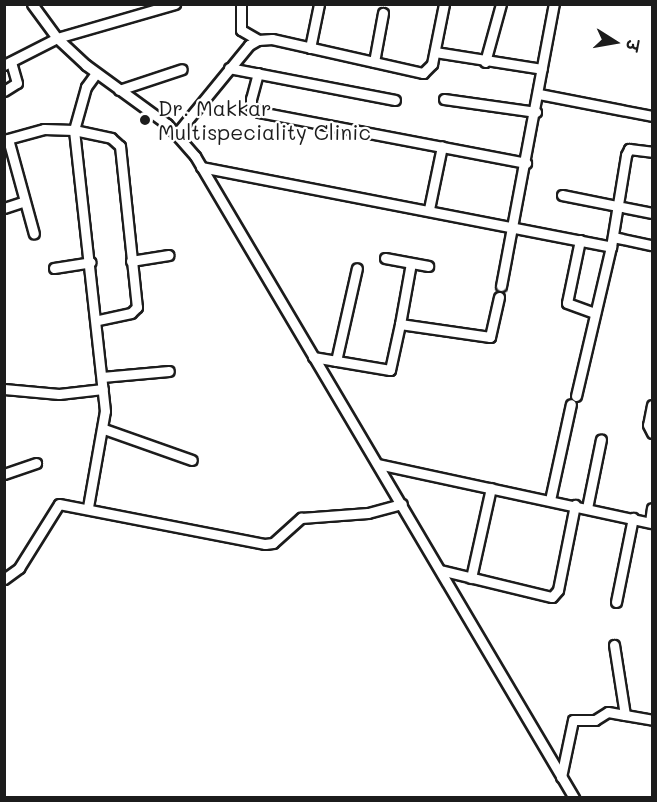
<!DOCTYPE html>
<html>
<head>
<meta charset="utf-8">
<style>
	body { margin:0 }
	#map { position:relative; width:657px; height:802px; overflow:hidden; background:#fff; font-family:Mali,"Playpen Sans Deva",sans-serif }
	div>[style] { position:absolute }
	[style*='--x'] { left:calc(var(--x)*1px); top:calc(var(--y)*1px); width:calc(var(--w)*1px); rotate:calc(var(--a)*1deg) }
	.roads { filter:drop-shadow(2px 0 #1c1c1c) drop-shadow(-2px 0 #1c1c1c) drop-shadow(0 2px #1c1c1c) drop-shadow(0 -2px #1c1c1c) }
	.minor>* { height:9px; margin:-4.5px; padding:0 4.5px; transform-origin:4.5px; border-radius:4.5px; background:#fff }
	.dots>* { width:16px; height:16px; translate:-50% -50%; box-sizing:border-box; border:3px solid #fff; border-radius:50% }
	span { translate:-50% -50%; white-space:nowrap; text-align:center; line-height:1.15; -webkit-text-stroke:4.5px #fff; paint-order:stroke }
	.poi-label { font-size:21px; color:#1c1c1c }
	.left { translate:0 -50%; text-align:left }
	.frame { position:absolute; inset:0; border:6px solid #1c1c1c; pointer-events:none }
	.north { position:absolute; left:585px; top:12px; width:60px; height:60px; -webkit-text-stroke:4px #fff; paint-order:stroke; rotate:101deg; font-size:16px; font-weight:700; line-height:24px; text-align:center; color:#1c1c1c }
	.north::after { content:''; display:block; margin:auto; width:21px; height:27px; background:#1c1c1c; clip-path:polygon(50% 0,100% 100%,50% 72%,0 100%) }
</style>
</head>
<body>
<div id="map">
	<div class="roads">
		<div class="minor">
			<div style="--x:32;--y:4;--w:42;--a:53.7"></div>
			<div style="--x:57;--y:38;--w:40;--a:43"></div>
			<div style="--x:86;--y:65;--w:100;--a:36.1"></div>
			<div style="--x:167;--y:124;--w:43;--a:48.8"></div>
			<div style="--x:195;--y:156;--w:746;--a:59.44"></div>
			<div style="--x:241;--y:4;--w:26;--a:90"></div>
			<div style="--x:241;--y:30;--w:20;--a:30"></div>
			<div style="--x:310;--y:48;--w:45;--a:-78.4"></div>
			<div style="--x:435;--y:52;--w:108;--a:9"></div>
			<div style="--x:374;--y:62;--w:50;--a:-79.6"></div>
			<div style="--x:485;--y:62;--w:60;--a:-74.6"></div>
			<div style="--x:4;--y:65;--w:59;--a:-27"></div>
			<div style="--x:57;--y:38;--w:123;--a:-16.1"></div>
			<div style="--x:229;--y:68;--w:169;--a:10.9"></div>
			<div style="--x:258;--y:73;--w:27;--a:105"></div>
			<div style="--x:251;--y:99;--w:7;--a:90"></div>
			<div style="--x:251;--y:106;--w:10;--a:37"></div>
			<div style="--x:259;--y:112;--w:272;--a:10.8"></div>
			<div style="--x:119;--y:90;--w:66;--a:-18.4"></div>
			<div style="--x:4;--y:91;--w:15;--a:-32"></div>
			<div style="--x:17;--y:83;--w:22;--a:-106"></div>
			<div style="--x:539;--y:94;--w:115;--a:11"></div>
			<div style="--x:444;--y:99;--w:93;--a:8"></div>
			<div style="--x:177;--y:133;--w:114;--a:-50.7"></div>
			<div style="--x:249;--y:45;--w:10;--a:-29"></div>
			<div style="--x:258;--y:40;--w:14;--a:-4"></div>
			<div style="--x:272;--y:39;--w:155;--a:12.7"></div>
			<div style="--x:423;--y:73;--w:13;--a:-45"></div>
			<div style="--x:432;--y:64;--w:61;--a:-78.7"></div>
			<div style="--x:8;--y:139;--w:98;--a:74.7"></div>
			<div style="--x:4;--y:140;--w:41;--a:-15.4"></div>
			<div style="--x:44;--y:129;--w:30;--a:2"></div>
			<div style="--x:74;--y:130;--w:38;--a:12"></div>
			<div style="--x:111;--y:138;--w:12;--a:42"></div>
			<div style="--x:120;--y:146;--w:162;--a:84"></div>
			<div style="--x:137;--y:307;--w:8;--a:135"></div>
			<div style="--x:131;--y:313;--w:35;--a:168"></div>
			<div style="--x:201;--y:167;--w:418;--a:11"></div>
			<div style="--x:562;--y:195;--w:92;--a:11.3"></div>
			<div style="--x:4;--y:208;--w:20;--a:-18"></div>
			<div style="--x:429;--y:209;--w:64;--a:-78.3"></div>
			<div style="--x:613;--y:237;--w:40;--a:12"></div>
			<div style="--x:580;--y:240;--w:64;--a:101.7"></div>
			<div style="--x:567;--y:303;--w:30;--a:20"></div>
			<div style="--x:385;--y:258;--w:44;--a:10.5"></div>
			<div style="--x:131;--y:261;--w:38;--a:-9"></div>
			<div style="--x:54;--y:268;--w:37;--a:-9"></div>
			<div style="--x:501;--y:286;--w:287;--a:-79.4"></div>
			<div style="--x:400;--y:324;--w:62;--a:-79.8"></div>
			<div style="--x:313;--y:357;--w:78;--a:9.6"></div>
			<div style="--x:390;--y:370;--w:47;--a:-77.7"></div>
			<div style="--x:400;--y:324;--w:91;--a:8.2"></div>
			<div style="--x:490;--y:337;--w:41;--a:-77.3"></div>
			<div style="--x:336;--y:361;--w:95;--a:-77.3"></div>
			<div style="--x:102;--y:377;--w:67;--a:-5.1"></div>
			<div style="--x:4;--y:389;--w:55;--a:5.2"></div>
			<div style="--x:59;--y:394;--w:44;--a:-6.5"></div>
			<div style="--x:576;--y:396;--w:153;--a:-76.8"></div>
			<div style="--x:611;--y:247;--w:93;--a:-80.7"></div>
			<div style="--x:626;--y:155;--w:7;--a:-63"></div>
			<div style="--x:629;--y:149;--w:23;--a:7"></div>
			<div style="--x:652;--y:405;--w:20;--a:101"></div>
			<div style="--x:648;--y:425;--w:9;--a:63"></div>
			<div style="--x:104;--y:429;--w:93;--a:19.4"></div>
			<div style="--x:378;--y:464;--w:280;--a:12.2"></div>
			<div style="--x:4;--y:474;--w:34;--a:-19"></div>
			<div style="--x:550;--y:500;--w:98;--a:-77.7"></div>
			<div style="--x:88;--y:507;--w:97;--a:-80"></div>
			<div style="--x:105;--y:411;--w:283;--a:-96.3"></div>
			<div style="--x:74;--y:130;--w:45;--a:-74.4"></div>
			<div style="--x:86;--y:87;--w:17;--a:-54"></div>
			<div style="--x:587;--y:508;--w:70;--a:-78.5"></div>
			<div style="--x:650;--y:522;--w:14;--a:-82"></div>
			<div style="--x:440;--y:570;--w:115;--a:13.6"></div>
			<div style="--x:552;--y:597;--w:9;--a:-49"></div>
			<div style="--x:558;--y:590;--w:87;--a:-78.7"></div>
			<div style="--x:471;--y:578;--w:92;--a:-77.5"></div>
			<div style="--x:4;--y:579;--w:19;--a:-36"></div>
			<div style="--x:19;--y:568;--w:75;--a:-58"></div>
			<div style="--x:59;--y:504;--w:210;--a:11"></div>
			<div style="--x:265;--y:544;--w:8;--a:-7"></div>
			<div style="--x:273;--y:543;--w:38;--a:-42"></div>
			<div style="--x:301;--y:518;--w:67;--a:-4.3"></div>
			<div style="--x:368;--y:513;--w:35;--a:-15"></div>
			<div style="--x:616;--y:602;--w:86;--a:-78.6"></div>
			<div style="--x:625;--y:715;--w:27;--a:10"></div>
			<div style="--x:561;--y:777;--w:58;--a:-78.1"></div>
			<div style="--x:573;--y:720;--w:22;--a:0"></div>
			<div style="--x:595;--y:720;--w:15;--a:-32"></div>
			<div style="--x:608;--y:712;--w:17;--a:10"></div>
			<div style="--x:625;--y:715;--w:71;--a:-98.9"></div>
		</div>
	</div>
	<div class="dots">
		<div style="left:145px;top:120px;background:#1c1c1c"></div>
	</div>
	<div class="poi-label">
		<span class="left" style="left:158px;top:120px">Dr. Makkar<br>Multispeciality Clinic</span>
	</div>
	<div class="frame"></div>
	<div class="north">उ</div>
</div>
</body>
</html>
